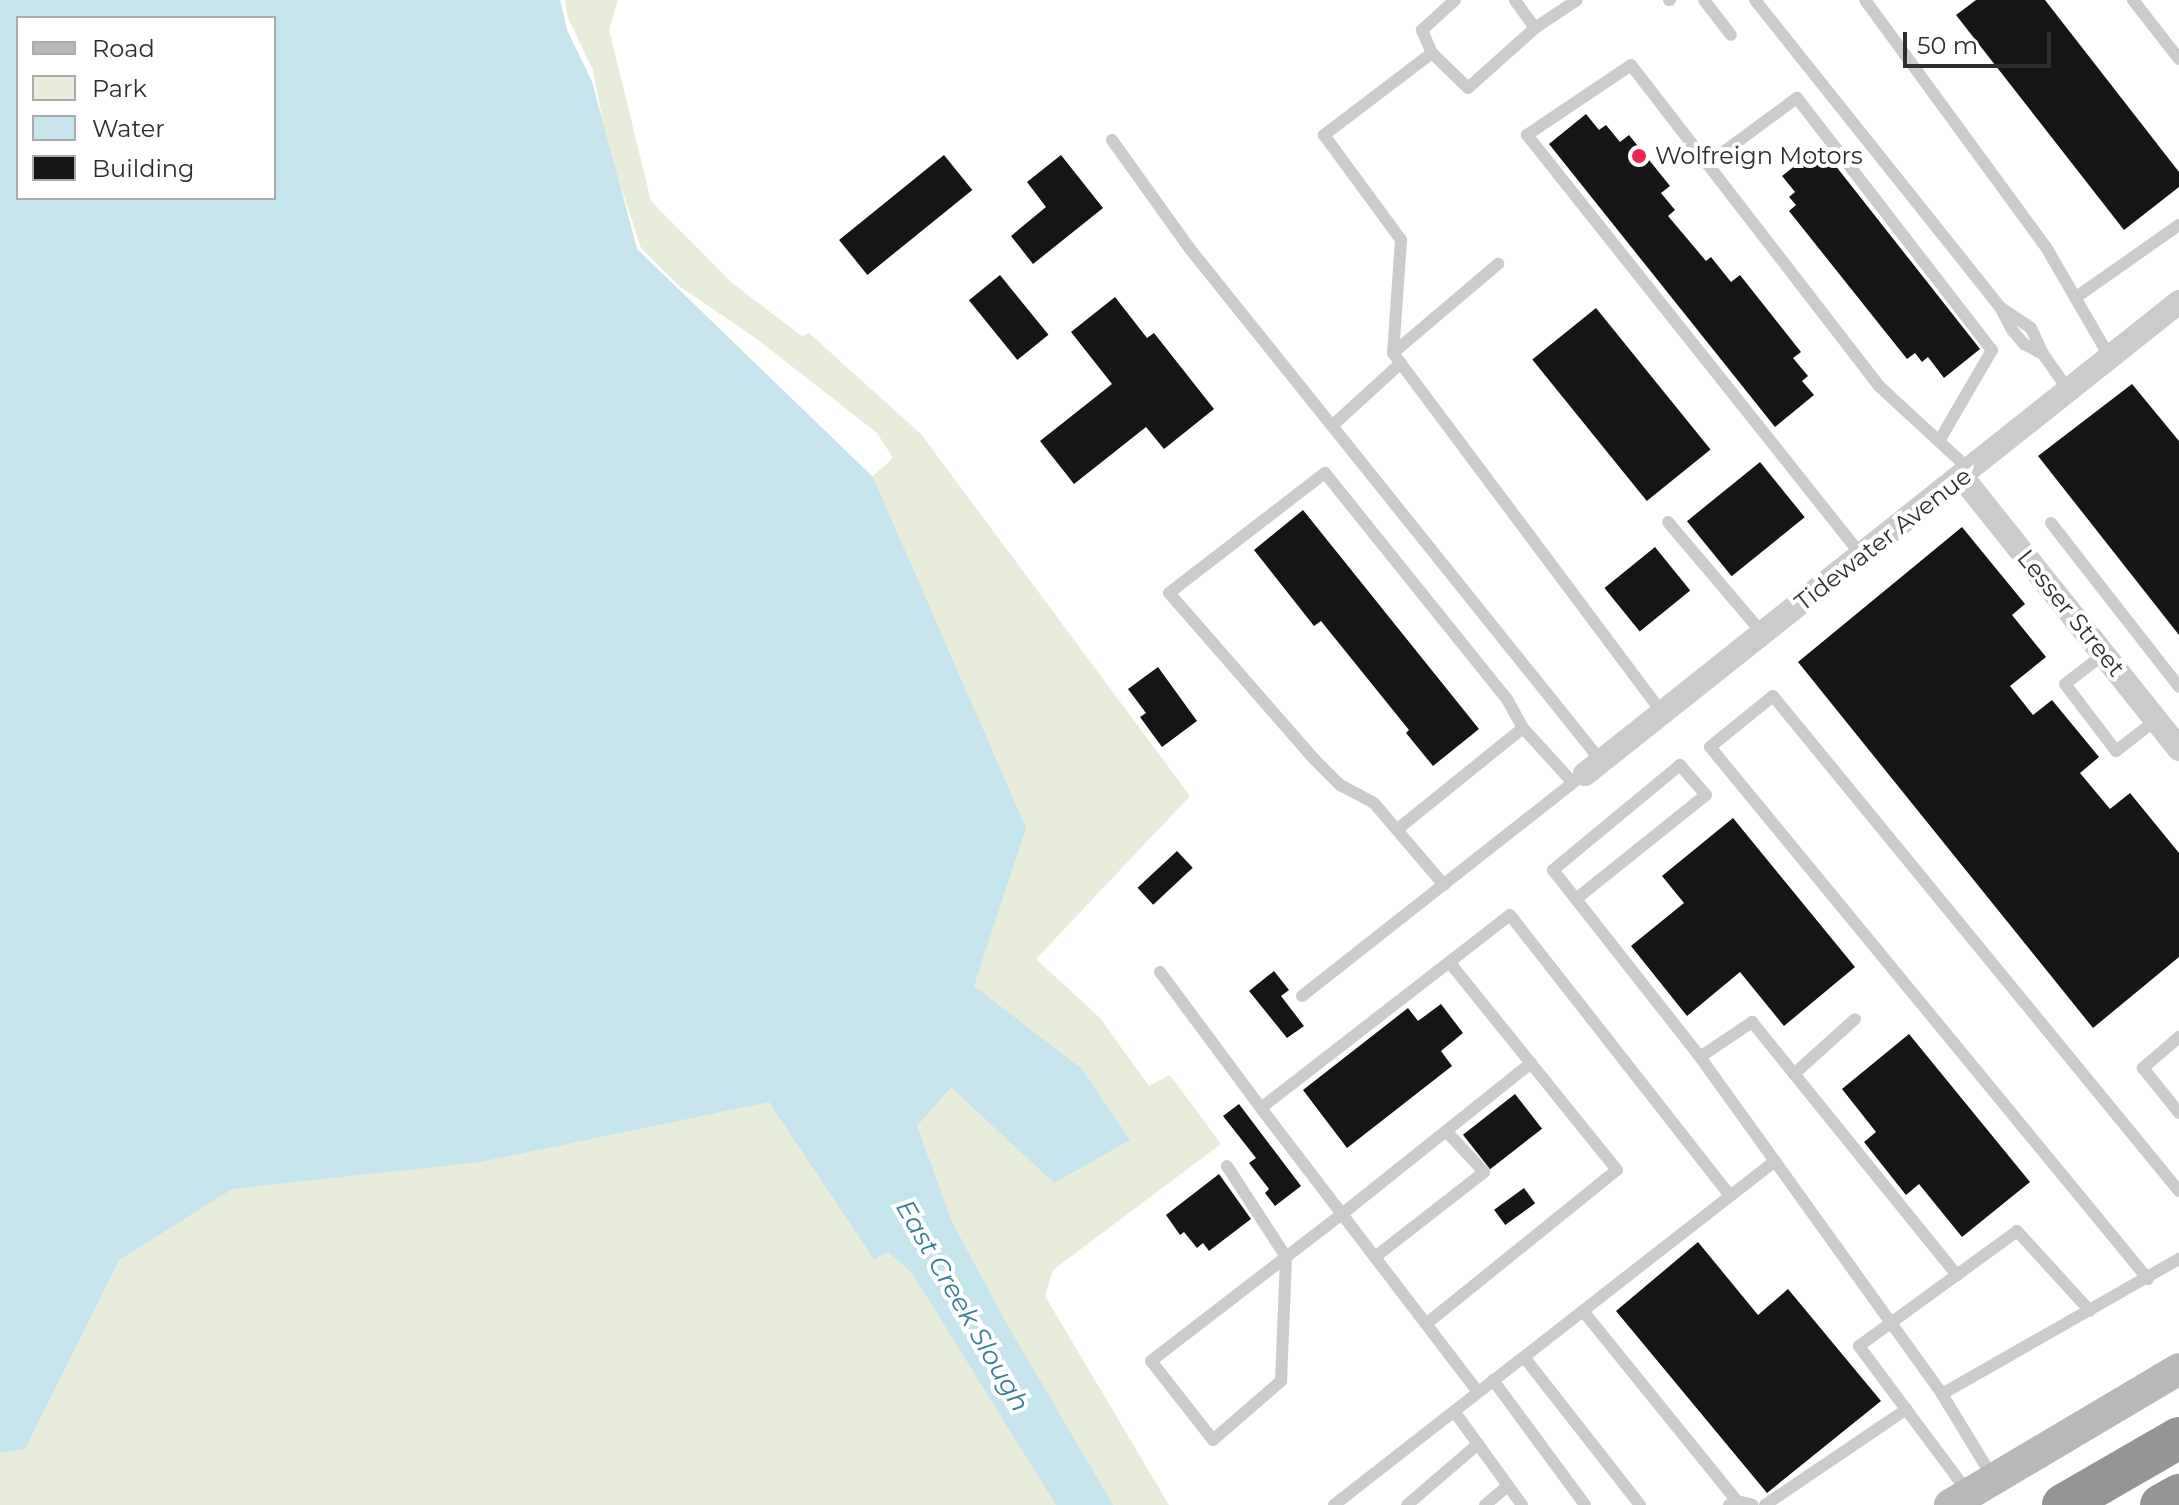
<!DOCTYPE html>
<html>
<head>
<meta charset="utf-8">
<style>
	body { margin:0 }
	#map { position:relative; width:2179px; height:1505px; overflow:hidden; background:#fff; font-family:Montserrat,sans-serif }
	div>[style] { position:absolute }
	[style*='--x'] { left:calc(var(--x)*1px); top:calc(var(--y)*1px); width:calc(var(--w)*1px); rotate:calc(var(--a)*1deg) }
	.green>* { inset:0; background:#e7ecdb }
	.water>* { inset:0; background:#c6e4ed }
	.building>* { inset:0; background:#151515; transform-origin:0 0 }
	.service>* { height:12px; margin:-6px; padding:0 6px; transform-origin:6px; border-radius:6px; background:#cbcbcb }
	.minor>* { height:24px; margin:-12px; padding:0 12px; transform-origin:12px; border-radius:12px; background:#cbcbcb }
	.secondary>* { height:32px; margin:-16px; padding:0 16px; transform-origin:16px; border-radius:16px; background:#b8b8b8 }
	.motorway>* { height:42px; margin:-21px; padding:0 21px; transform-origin:21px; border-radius:21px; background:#959595 }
	.dots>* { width:22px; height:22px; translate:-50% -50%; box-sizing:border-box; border:4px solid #fff; border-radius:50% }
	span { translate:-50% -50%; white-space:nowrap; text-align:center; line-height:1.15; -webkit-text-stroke:8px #fff; paint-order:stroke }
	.poi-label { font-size:24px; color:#2e2e2e }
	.left { translate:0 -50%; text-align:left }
	.street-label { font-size:24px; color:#2e2e2e }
	.water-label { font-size:26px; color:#387e94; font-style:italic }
	.legend { position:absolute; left:16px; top:16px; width:260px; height:184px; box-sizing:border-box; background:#fff; border:2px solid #ababab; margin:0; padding:10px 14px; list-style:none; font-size:24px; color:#2e2e2e }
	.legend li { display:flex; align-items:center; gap:16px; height:40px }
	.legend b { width:40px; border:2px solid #ababab }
	.scale { position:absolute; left:1903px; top:32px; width:148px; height:36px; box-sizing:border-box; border:4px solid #2e2e2e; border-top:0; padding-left:10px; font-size:24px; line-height:28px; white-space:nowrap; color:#2e2e2e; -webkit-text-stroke:6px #fff; paint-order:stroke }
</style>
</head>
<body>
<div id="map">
	<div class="green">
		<div style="clip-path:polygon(evenodd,0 0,560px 0,567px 30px,592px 82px,603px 123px,593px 70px,568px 18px,565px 0,618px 0,609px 29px,651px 201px,732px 283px,802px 336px,809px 333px,921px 434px,1190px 796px,1036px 959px,1100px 1018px,1149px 1086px,1170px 1075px,1221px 1144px,1053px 1270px,1045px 1296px,1169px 1505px,0 1505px,0 0,18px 18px,274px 18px,274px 198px,18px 198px,18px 18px,0 0,620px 184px,641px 248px,679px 286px,757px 339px,877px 433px,893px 458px,872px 477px,637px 249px,620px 184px)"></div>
	</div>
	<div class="water">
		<div style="clip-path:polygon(evenodd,0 0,560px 0,567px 30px,592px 82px,637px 249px,873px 477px,1026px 828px,974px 986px,1082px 1069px,1130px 1140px,1054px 1183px,951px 1087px,917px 1126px,952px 1222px,1004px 1319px,1113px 1505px,1056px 1505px,912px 1273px,888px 1252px,874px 1259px,769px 1102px,480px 1162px,232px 1189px,119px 1260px,25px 1449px,0 1453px,0 0,274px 18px,274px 198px,18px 198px,18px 18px,274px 18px)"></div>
	</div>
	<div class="building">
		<div style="clip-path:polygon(1976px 0,2045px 0,2179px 172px,2179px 187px,2124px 230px,1956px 15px)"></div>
		<div style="clip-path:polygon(1586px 114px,1599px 130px,1606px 125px,1620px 142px,1629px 135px,1670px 186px,1661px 193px,1675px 210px,1668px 216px,1706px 261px,1711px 257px,1731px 282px,1740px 275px,1801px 352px,1793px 358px,1808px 376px,1802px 381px,1814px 395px,1775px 427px,1549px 144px)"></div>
		<div style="clip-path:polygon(1820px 146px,1980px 349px,1944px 378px,1928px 357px,1922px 362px,1915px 353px,1907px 359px,1789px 211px,1796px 205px,1789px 197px,1795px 192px,1782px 176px)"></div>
		<div style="left:944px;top:155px;width:45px;height:135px;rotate:51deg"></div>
		<div style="clip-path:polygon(1061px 155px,1103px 208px,1033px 264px,1011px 236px,1046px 207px,1027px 182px)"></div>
		<div style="left:1000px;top:275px;width:77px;height:40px;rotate:51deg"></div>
		<div style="clip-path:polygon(1115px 297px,1147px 338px,1154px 333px,1214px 409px,1164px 449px,1146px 427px,1074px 484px,1040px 441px,1112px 384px,1071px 332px)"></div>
		<div style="left:1596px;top:308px;width:182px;height:82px;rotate:51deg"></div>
		<div style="clip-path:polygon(2132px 384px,2179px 441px,2179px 635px,2038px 456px)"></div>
		<div style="left:1760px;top:462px;width:71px;height:94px;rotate:51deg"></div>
		<div style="clip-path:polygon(1303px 510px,1479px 729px,1433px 766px,1406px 733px,1409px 730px,1321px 621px,1314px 626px,1254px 550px)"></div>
		<div style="clip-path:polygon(1962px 527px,2025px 604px,2012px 615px,2046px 657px,2010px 686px,2033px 715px,2052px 700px,2099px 757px,2080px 773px,2110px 809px,2130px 793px,2179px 853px,2179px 957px,2093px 1028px,1798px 662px)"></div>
		<div style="left:1655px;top:547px;width:56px;height:65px;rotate:51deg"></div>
		<div style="clip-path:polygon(1158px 667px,1197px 721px,1162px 747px,1140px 717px,1146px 713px,1128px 689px)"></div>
		<div style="clip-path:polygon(1733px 818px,1855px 967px,1784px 1026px,1740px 972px,1687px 1016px,1631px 946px,1684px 903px,1662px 876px)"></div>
		<div style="left:1177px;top:851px;width:23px;height:54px;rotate:47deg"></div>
		<div style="clip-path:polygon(1274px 971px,1289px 990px,1281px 996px,1304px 1026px,1287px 1038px,1249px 991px)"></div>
		<div style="clip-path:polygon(1441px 1004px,1463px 1033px,1441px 1051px,1452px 1066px,1347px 1148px,1303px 1090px,1408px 1008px,1418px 1021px)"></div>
		<div style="clip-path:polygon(1909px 1034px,2030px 1182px,1962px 1237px,1919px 1184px,1906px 1195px,1864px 1142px,1876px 1132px,1842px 1089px)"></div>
		<div style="left:1515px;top:1094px;width:44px;height:66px;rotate:52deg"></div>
		<div style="clip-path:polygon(1239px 1104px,1301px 1186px,1275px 1206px,1265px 1193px,1269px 1189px,1249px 1163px,1256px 1158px,1223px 1116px)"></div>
		<div style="clip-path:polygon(1219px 1174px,1251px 1219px,1209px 1251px,1203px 1243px,1197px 1248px,1184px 1232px,1180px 1235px,1166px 1215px)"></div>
		<div style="left:1524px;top:1188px;width:19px;height:37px;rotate:54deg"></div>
		<div style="clip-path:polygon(1698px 1242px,1758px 1315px,1788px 1289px,1881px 1401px,1767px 1493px,1616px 1311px)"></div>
	</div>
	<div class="service">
		<div style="--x:1455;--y:0;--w:45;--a:137.7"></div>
		<div style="--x:1422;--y:30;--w:25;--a:67"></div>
		<div style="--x:1432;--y:53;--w:50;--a:44.2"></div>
		<div style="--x:1468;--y:88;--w:90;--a:-41.8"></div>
		<div style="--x:1535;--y:28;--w:34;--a:-126"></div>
		<div style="--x:1669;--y:0;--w:1;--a:0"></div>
		<div style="--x:1704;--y:0;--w:44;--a:52.4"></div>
		<div style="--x:1755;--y:0;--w:393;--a:51.4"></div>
		<div style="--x:2000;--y:307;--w:27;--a:62"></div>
		<div style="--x:2013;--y:331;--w:17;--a:50"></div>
		<div style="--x:2024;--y:344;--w:21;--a:28"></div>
		<div style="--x:1865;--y:0;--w:306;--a:53.8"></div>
		<div style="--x:2046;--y:247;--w:128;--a:60"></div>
		<div style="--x:2133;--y:0;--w:75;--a:52.1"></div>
		<div style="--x:1535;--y:28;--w:50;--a:-33.7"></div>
		<div style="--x:1432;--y:53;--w:136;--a:142.8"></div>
		<div style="--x:1324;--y:135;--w:130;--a:53.7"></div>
		<div style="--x:1401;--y:240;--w:113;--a:94"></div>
		<div style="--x:1393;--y:353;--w:449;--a:53.2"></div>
		<div style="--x:1112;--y:140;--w:134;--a:54.4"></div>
		<div style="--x:1190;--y:249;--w:657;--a:51.24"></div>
		<div style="--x:1707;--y:164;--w:112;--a:-36.3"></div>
		<div style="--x:1797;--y:98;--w:319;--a:52.3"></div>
		<div style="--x:1992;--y:350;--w:105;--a:120.2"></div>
		<div style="--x:2075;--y:298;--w:127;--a:-35.1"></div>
		<div style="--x:2000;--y:307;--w:37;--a:34"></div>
		<div style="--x:2031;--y:328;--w:29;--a:65"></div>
		<div style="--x:2043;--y:354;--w:45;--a:54.9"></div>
		<div style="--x:1393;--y:353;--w:138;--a:-40.3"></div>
		<div style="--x:1333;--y:425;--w:92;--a:-42.4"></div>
		<div style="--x:1668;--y:522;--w:147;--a:49.7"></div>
		<div style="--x:2051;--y:523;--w:208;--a:52"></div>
		<div style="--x:1862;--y:556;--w:538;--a:-128.51"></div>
		<div style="--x:1527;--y:135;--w:125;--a:-33.9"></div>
		<div style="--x:1631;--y:65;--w:406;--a:52.3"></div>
		<div style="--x:1879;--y:386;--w:124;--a:42.7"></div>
		<div style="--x:2104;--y:654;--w:49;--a:142.4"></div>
		<div style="--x:2065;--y:684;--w:84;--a:52.7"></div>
		<div style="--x:2116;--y:751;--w:51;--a:-37.8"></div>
		<div style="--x:1399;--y:828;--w:159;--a:-38.9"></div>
		<div style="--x:1444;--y:885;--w:108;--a:-130.5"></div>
		<div style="--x:1374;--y:803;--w:38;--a:-152"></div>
		<div style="--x:1340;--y:785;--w:37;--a:-135"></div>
		<div style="--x:1314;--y:759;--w:220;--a:-131.1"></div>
		<div style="--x:1169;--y:593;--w:197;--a:-37.6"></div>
		<div style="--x:1325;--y:473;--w:292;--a:51.2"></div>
		<div style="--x:1508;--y:701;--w:31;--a:61"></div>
		<div style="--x:1523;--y:728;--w:74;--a:47.7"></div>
		<div style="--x:1576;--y:899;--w:166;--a:-38.7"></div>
		<div style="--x:1706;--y:795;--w:40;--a:-131"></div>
		<div style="--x:1680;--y:765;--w:165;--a:140.4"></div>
		<div style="--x:1553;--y:870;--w:238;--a:51.8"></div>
		<div style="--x:1700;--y:1057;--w:415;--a:54.3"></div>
		<div style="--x:1160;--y:972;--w:169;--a:53.4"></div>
		<div style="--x:1302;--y:996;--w:352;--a:-38.2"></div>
		<div style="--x:2179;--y:1037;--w:48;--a:139.3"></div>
		<div style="--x:2143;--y:1068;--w:58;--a:51.3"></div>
		<div style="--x:1700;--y:1057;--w:63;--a:-33.9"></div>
		<div style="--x:1752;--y:1022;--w:326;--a:51"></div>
		<div style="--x:1794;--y:1074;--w:82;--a:-42"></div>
		<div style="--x:1227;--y:1166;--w:108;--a:57"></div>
		<div style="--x:1286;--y:1257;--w:124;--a:92.3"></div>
		<div style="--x:1281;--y:1381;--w:90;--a:139.1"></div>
		<div style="--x:1213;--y:1440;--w:100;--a:-128.1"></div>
		<div style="--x:1151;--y:1361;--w:170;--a:-37.6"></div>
		<div style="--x:1286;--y:1257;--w:71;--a:-37.5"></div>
		<div style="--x:1342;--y:1214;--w:242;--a:-38.6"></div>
		<div style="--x:1375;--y:1257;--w:138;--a:-37.9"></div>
		<div style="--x:1484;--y:1172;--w:56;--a:-132.8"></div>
		<div style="--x:2148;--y:1279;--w:689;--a:-129.46"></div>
		<div style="--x:1710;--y:747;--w:81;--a:-39"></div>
		<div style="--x:1773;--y:696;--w:640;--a:50.64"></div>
		<div style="--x:1583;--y:1311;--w:245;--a:51"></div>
		<div style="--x:1737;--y:1501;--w:9;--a:153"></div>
		<div style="--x:1426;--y:1324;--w:245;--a:-38.9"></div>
		<div style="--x:1617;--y:1170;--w:267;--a:-128.9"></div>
		<div style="--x:1524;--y:1357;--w:188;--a:51.9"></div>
		<div style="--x:1493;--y:1380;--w:155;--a:53.6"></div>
		<div style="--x:1478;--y:1392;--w:357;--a:-127.4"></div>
		<div style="--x:1261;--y:1108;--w:315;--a:-37.8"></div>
		<div style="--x:1510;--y:915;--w:357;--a:51.9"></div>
		<div style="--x:1454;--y:1411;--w:116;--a:54.1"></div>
		<div style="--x:1992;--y:1476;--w:96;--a:-121.4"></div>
		<div style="--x:1942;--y:1394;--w:273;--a:-29.7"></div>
		<div style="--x:1967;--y:1491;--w:181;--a:-126.7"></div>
		<div style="--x:1859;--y:1346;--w:195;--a:-36"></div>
		<div style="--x:2017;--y:1231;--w:108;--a:47.6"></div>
		<div style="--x:1737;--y:1501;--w:16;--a:14"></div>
		<div style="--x:1334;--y:1505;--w:559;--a:-37.96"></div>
		<div style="--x:1407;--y:1505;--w:94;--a:-40.7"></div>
		<div style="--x:1485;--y:1505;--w:30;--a:-40"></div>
		<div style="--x:1765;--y:1505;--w:171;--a:-34.1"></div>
	</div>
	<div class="minor">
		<div style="--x:1962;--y:477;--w:348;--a:51.4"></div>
		<div style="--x:1585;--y:774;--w:759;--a:-38.47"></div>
	</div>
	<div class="secondary">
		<div style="--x:1950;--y:1505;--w:266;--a:-30.7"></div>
	</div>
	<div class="motorway">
		<div style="--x:2063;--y:1505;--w:134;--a:-30"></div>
		<div style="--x:2161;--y:1505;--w:21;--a:-29"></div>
	</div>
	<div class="dots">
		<div style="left:1639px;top:156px;background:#ee2652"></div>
	</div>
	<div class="poi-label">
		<span class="left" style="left:1655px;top:156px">Wolfreign Motors</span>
	</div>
	<div class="street-label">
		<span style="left:1883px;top:539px;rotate:-38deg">Tidewater Avenue</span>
		<span style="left:2071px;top:613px;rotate:51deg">Lesser Street</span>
	</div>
	<div class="water-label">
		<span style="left:962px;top:1306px;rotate:60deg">East Creek Slough</span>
	</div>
	<ul class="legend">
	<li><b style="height:10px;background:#b8b8b8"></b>Road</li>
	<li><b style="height:22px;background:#e7ecdb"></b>Park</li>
	<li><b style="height:22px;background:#c6e4ed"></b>Water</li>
	<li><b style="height:22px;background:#151515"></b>Building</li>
	</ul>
	<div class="scale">50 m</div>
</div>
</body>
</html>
